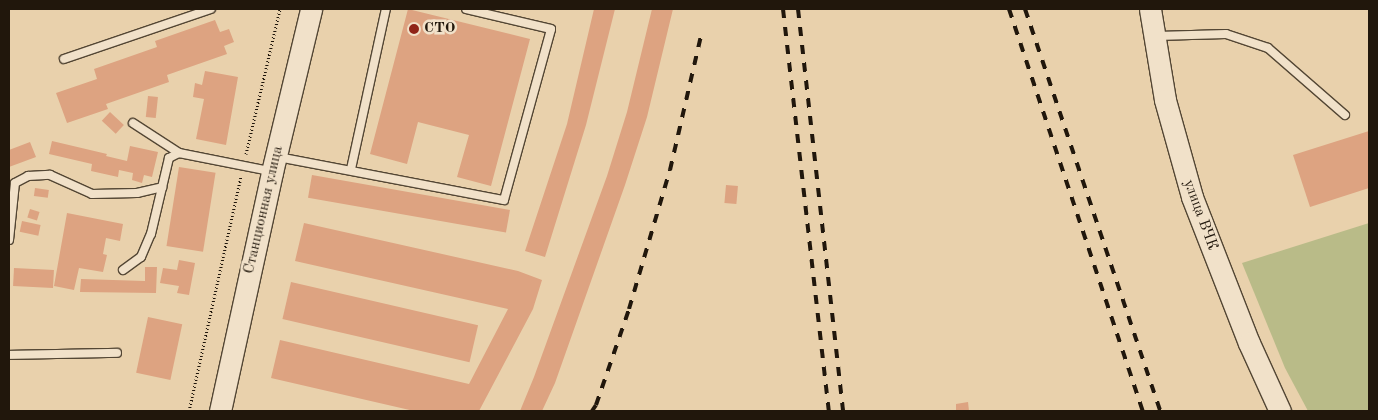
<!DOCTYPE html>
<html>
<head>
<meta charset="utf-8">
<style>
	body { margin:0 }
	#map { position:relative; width:1378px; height:420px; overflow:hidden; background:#e9d1ac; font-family:"Old Standard TT",serif }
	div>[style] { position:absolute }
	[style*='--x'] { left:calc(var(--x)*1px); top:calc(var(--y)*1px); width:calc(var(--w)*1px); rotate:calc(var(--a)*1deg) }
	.green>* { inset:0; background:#b9bb88 }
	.building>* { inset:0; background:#dda381; transform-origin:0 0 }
	.path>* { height:3px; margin-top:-1.5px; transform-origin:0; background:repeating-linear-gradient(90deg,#21170c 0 1px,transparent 0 3.5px) }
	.roads { filter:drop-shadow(1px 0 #534634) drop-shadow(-1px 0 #534634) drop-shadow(0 1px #534634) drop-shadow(0 -1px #534634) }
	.service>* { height:8px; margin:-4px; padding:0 4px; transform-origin:4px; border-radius:4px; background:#f1e1c9 }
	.secondary>* { height:21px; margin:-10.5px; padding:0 10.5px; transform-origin:10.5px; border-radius:10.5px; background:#f1e1c9 }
	.rail>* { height:4px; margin-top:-2px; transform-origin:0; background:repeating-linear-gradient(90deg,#21170c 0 9px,transparent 0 18px) }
	.dots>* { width:14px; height:14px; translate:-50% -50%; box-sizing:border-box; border:2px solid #f1e1c9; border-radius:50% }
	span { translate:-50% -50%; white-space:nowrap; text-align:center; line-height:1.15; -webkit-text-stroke:5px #f1e1c9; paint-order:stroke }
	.poi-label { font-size:15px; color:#21170c; font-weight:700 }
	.left { translate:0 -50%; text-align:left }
	.street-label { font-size:15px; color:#21170c }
	.frame { position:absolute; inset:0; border:10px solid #21170c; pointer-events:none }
</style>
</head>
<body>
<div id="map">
	<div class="green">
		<div style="clip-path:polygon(1369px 223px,1369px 411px,1308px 411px,1285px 368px,1242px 263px)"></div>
	</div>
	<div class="building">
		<div style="clip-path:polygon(408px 9px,530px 39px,491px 186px,457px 177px,469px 135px,418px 122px,407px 164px,370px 154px)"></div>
		<div style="clip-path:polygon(594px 9px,615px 9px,586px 125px,545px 257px,525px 251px,567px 124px)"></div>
		<div style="clip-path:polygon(652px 9px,673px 9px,647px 117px,625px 185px,555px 383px,542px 411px,520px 411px,534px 377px,607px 176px,627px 112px)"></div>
		<div style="clip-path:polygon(215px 20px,220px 32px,229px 29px,234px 42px,224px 46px,227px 54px,167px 75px,169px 82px,106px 104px,108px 109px,67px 123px,56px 93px,97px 79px,94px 69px,157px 47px,155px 41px)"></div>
		<div style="clip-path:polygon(205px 71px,238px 77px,226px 145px,196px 139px,204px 99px,193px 97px,195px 83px,202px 85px)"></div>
		<div style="left:148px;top:96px;width:10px;height:21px;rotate:6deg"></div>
		<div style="left:110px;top:112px;width:19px;height:12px;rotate:43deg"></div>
		<div style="clip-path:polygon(1369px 131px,1369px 188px,1310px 207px,1293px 155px)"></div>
		<div style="clip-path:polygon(52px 141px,107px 154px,106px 156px,127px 161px,130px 146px,158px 152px,152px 177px,144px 175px,142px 183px,132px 180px,133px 173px,119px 170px,118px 177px,91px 171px,92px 164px,49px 154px)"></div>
		<div style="clip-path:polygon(30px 142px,36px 157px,9px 167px,9px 150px)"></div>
		<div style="left:179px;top:167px;width:37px;height:80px;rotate:9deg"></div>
		<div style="left:312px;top:175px;width:201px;height:23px;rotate:10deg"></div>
		<div style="left:726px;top:185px;width:12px;height:18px;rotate:5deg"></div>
		<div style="left:35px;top:188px;width:14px;height:8px;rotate:8deg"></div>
		<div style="left:30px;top:209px;width:10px;height:9px;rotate:17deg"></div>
		<div style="clip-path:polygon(67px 213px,123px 224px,120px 241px,106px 238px,103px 254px,107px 255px,103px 272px,79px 268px,74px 290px,54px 286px)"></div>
		<div style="left:22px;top:221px;width:19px;height:11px;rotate:12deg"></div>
		<div style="clip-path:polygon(304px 223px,518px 271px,542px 280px,533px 309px,479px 411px,414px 411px,271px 378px,280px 340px,469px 384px,508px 309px,295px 261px)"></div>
		<div style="clip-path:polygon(179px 260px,195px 263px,189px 295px,177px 293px,179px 286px,160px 283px,163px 268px,177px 270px)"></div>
		<div style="clip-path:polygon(145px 267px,157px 267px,156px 293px,80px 292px,81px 279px,145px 281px)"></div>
		<div style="left:14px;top:268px;width:40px;height:18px;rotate:3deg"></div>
		<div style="left:291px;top:282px;width:192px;height:38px;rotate:13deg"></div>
		<div style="left:148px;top:317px;width:35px;height:57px;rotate:12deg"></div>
		<div style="clip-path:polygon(968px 402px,969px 411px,956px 411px,956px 404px)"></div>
	</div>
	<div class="path">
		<div style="--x:246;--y:154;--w:149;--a:-76.8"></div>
		<div style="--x:189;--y:411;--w:240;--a:-77.5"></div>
	</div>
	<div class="roads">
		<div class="service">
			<div style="--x:1157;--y:36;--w:69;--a:-1.7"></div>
			<div style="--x:1226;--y:34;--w:44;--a:18.4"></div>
			<div style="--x:1268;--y:48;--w:102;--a:41"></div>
			<div style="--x:64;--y:59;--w:155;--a:-18.8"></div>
			<div style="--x:133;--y:123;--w:55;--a:33.1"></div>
			<div style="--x:278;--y:157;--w:230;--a:10.8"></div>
			<div style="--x:504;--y:200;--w:177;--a:-74.6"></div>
			<div style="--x:551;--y:29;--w:87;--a:-166.8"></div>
			<div style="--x:351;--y:169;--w:164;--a:-77.7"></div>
			<div style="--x:9;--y:240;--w:57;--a:-84"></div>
			<div style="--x:15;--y:183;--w:15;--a:-28"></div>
			<div style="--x:28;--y:176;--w:22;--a:-3"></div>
			<div style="--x:50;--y:175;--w:46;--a:24.3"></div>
			<div style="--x:92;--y:194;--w:45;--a:-1.3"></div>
			<div style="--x:137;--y:193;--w:26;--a:-13"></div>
			<div style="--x:123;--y:270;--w:22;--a:-36"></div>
			<div style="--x:141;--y:257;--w:25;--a:-67"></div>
			<div style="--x:151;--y:234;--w:78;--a:-76.7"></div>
			<div style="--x:169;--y:158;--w:11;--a:-27"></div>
			<div style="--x:179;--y:153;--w:93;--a:11.2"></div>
			<div style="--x:9;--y:355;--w:108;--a:-1.1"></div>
		</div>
		<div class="secondary">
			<div style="--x:1150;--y:9;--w:92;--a:80.6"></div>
			<div style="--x:1165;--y:100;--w:101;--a:74.4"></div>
			<div style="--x:1192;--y:197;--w:157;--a:68.7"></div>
			<div style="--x:1249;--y:343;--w:75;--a:65.5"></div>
			<div style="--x:220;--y:411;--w:245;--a:-77.7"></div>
			<div style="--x:272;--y:172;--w:168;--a:-76.5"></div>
		</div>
	</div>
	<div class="rail">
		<div style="--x:783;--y:9;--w:405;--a:83.5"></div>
		<div style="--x:798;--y:9;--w:405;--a:83.6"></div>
		<div style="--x:1009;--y:9;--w:424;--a:71.6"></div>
		<div style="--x:1025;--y:9;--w:424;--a:71.4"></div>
		<div style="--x:592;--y:411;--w:7;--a:-56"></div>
		<div style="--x:596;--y:405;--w:102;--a:-71"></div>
		<div style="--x:629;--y:309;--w:145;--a:-73.6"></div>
		<div style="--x:670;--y:170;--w:138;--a:-77"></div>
	</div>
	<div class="dots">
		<div style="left:414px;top:29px;background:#8f2418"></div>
	</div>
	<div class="poi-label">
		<span class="left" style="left:424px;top:29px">СТО</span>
	</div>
	<div class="street-label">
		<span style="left:264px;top:210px;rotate:-77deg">Станционная улица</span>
		<span style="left:1200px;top:215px;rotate:70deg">улица ВЧК</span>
	</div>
	<div class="frame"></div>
</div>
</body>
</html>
